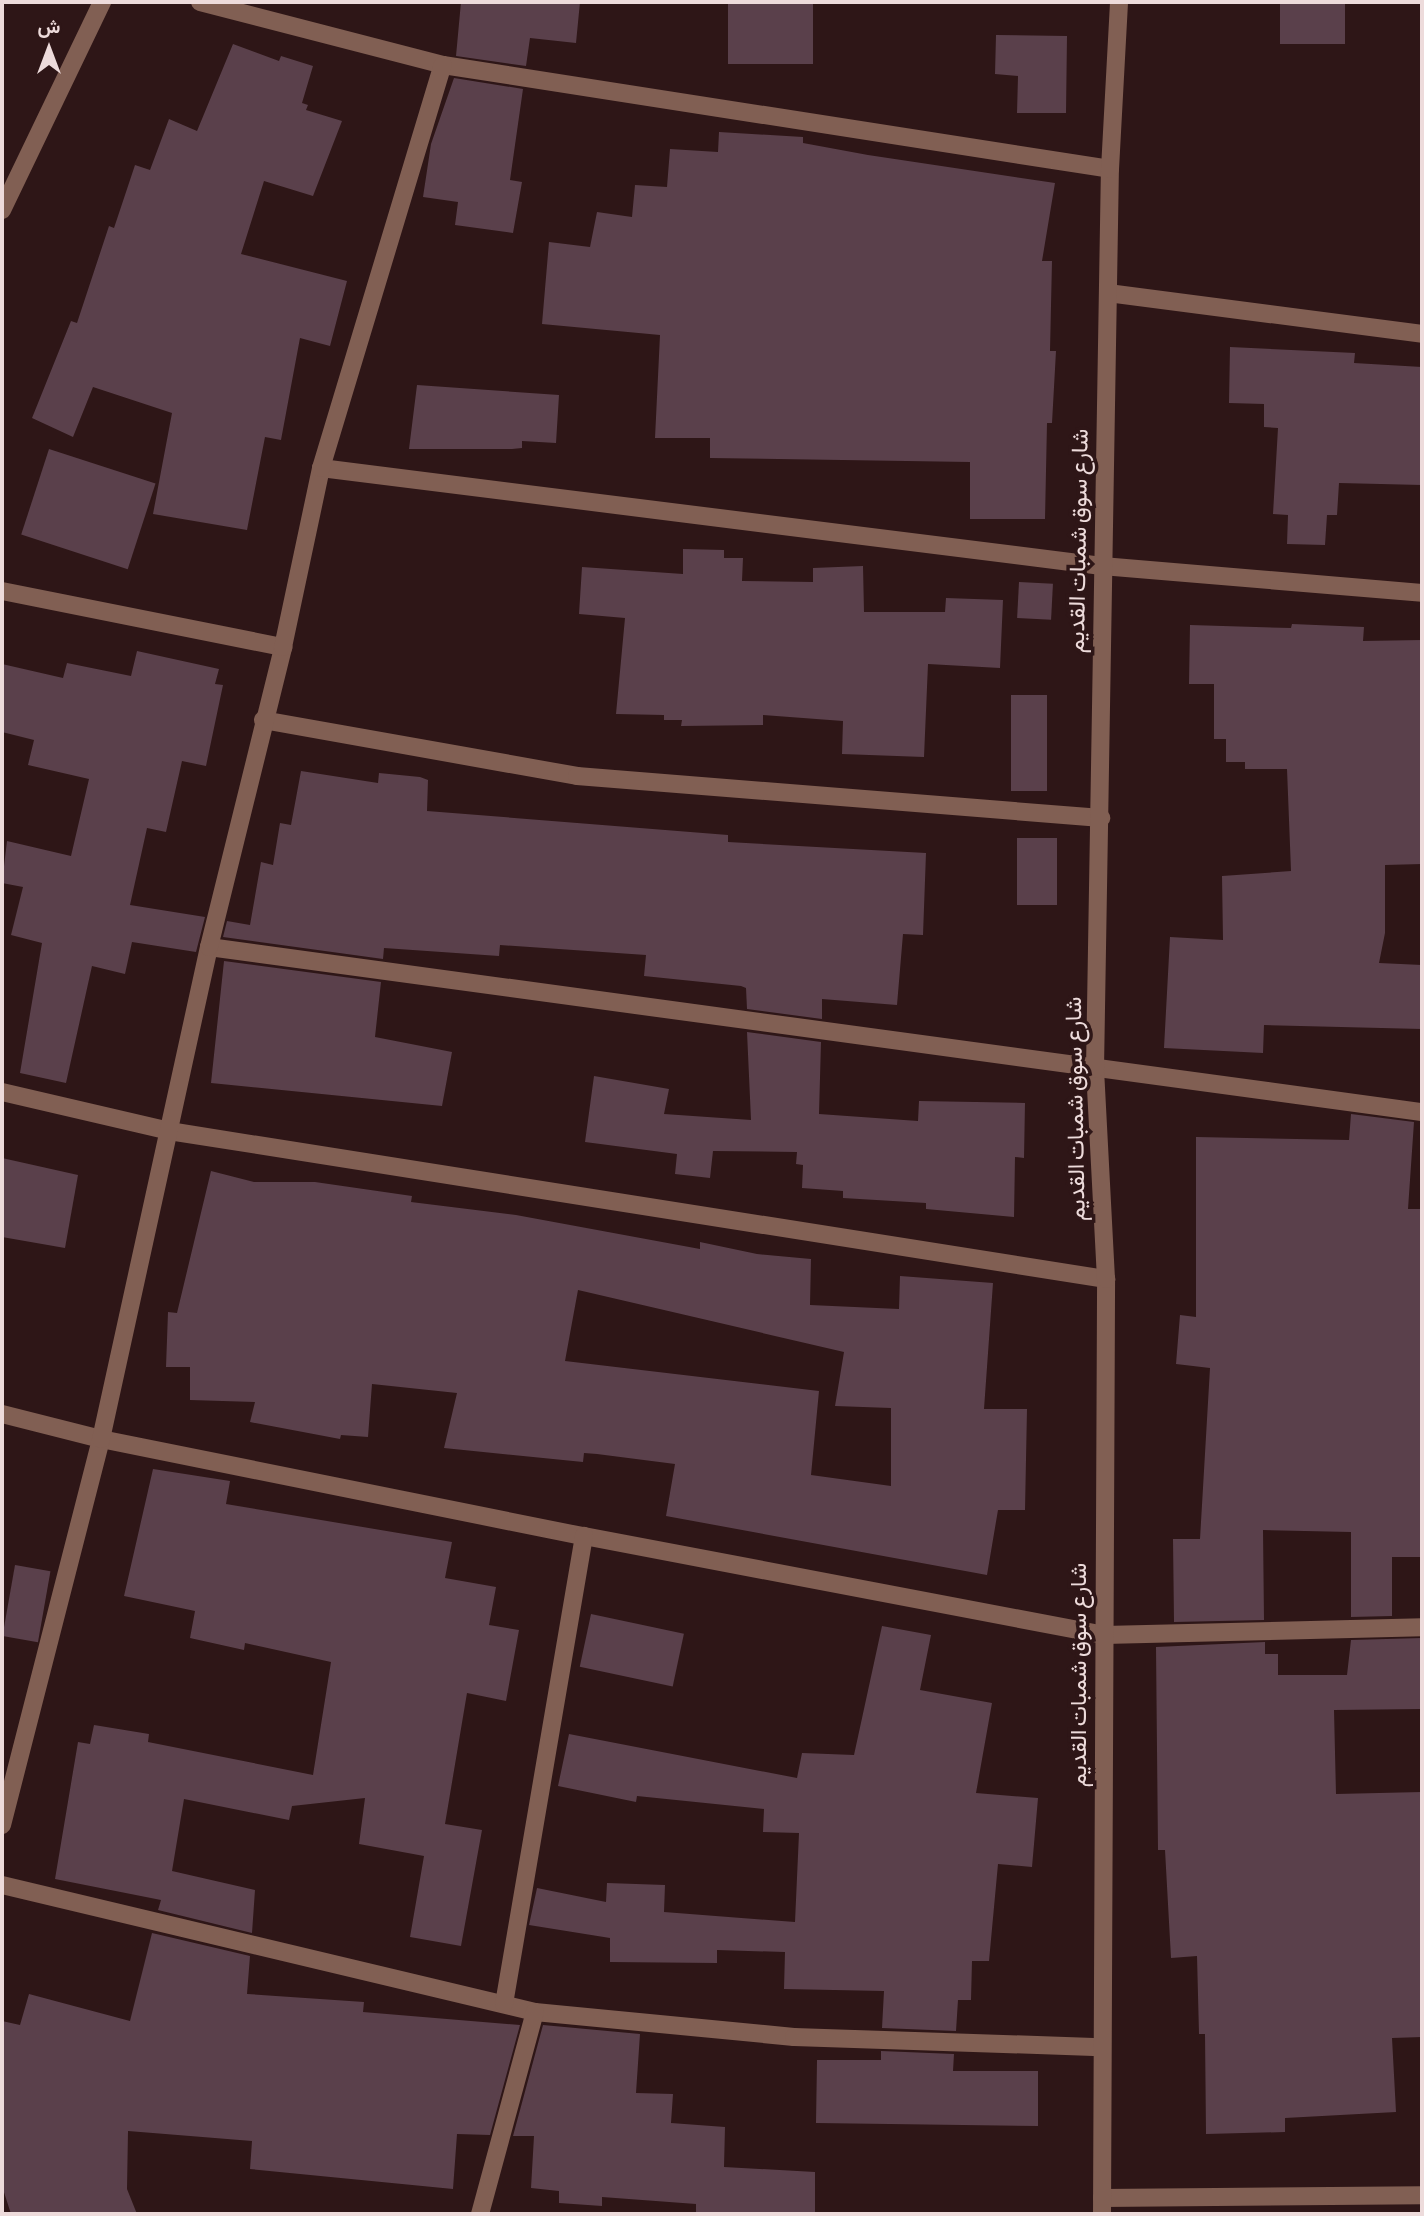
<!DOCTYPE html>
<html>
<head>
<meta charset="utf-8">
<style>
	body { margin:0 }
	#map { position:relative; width:1424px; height:2216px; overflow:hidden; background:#2e1617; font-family:"Sofia Sans Condensed",Vazirmatn,sans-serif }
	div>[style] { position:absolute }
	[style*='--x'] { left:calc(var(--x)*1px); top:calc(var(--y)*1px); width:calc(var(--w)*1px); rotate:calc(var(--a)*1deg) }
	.building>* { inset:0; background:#5a404b; transform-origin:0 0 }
	.minor>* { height:18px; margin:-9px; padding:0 9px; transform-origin:9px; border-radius:9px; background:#815f53 }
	span { translate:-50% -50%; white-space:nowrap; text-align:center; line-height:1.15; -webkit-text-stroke:7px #2e1617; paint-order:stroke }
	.street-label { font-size:23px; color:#eddbdb }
	.frame { position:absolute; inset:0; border:4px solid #eddbdb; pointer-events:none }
	.north { position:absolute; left:14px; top:14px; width:70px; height:70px; -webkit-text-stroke:5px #2e1617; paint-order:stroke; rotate:0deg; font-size:19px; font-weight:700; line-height:28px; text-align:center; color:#eddbdb }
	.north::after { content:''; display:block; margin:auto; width:24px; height:32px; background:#eddbdb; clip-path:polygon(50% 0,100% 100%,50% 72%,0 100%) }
</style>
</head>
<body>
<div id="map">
	<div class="building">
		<div style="clip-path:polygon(461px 2px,580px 2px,576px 43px,530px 38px,526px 66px,456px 56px)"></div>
		<div style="left:728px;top:2px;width:85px;height:62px"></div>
		<div style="left:1280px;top:4px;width:65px;height:40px"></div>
		<div style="clip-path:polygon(996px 35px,1067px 36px,1066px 113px,1017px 113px,1018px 76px,995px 74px)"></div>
		<div style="clip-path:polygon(233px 44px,279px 61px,281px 56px,313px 66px,302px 103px,308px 105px,306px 110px,342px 121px,313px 196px,264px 181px,241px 254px,347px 281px,330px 346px,300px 338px,281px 440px,265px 437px,247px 530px,153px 514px,172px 413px,93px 387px,73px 437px,32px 418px,71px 321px,77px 323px,109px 226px,114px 228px,135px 165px,150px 170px,169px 119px,197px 131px)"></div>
		<div style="clip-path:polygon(454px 78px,523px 89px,510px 180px,522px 182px,513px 233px,455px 225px,458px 202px,423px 197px,431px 144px)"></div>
		<div style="clip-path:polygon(719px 132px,803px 137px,803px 143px,868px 155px,1055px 183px,1042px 261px,1052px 261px,1050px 351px,1056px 351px,1052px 423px,1047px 423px,1045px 519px,970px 519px,970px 462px,710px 458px,710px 438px,655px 438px,660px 335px,542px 324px,549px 242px,590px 247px,597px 212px,632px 217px,635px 185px,667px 187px,670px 149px,718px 152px)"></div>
		<div style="clip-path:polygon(1230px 347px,1355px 353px,1354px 363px,1422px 367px,1422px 485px,1339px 483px,1337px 515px,1327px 515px,1325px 545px,1287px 544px,1288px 515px,1273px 514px,1278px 428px,1264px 427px,1264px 404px,1229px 403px)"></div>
		<div style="clip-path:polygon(417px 385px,559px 395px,556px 443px,522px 441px,522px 448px,512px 449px,409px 449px)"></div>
		<div style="left:49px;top:449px;width:112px;height:90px;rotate:18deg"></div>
		<div style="clip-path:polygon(683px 549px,724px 550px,724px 558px,743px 558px,742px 581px,813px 582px,813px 568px,863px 566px,864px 612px,945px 612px,946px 598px,1003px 600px,1000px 668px,928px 664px,924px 757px,842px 754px,843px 721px,763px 715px,763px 725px,681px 726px,682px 720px,664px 720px,664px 715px,616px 714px,625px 618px,579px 614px,582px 567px,683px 574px)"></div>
		<div style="left:1019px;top:582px;width:34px;height:36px;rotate:3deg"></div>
		<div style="clip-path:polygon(1292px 624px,1364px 627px,1363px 641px,1422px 640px,1422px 864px,1385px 865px,1385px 933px,1379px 963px,1422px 965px,1422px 1029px,1264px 1025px,1263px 1053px,1164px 1048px,1170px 937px,1223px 940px,1222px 876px,1291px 871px,1287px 769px,1245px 769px,1245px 762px,1226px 762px,1226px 739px,1214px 739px,1214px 684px,1189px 684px,1190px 625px,1291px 628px)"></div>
		<div style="clip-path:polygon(137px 651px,219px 669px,215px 684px,223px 685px,206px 766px,182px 761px,166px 832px,147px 828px,130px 905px,205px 917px,196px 952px,132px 942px,125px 974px,92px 966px,66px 1083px,20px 1073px,42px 943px,11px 935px,23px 887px,2px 883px,7px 841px,71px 856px,89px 779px,28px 765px,34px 740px,2px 732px,2px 664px,63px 678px,67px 663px,131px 676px)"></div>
		<div style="left:1011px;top:695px;width:36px;height:96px"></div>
		<div style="clip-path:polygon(301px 771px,378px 783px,379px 773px,420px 777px,428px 780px,427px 811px,728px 835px,728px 842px,926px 853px,923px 935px,903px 934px,897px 1005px,822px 999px,822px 1019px,747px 1009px,746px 988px,741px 986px,644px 976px,646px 955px,500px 945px,499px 956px,384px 948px,383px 959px,223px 937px,227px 921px,250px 925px,261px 862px,273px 865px,280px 823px,291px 825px)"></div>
		<div style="left:1017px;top:838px;width:40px;height:67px"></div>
		<div style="clip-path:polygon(224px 961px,381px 982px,375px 1037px,452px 1052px,442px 1106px,211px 1083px)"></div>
		<div style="clip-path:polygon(747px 1032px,821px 1042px,819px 1114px,918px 1121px,919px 1101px,1025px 1103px,1024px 1158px,1015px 1157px,1014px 1217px,926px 1209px,926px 1203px,843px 1198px,843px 1191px,802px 1188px,803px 1165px,796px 1164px,797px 1152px,713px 1151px,710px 1178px,675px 1174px,677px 1154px,585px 1142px,594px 1076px,669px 1089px,664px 1114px,751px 1120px)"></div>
		<div style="clip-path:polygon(1351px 1114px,1414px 1122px,1408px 1209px,1422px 1209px,1422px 1557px,1392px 1557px,1392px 1616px,1351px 1617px,1351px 1532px,1263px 1530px,1264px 1620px,1174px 1622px,1173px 1539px,1200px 1539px,1210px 1368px,1176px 1364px,1180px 1315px,1196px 1317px,1196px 1137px,1349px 1140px)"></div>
		<div style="clip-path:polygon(2px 1158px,78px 1175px,65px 1248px,2px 1237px)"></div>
		<div style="clip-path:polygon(evenodd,211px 1171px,254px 1182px,315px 1182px,412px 1196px,411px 1202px,516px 1215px,700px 1249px,700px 1242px,757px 1254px,811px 1259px,810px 1305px,899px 1309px,900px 1276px,993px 1283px,984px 1409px,1027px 1409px,1025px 1510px,998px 1510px,987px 1575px,666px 1516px,675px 1464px,597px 1454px,584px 1453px,583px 1462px,444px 1448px,457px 1393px,372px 1384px,368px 1437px,341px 1435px,340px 1439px,250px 1422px,255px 1402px,190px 1400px,190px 1367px,166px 1367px,168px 1312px,177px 1313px,211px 1171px,578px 1290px,844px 1352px,835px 1406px,891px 1408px,891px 1486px,811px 1475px,819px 1391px,565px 1361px,578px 1290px)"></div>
		<div style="clip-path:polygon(153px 1469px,230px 1481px,226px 1504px,452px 1542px,445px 1578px,496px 1587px,489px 1625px,519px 1630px,506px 1701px,467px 1693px,445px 1824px,482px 1830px,461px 1946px,410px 1937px,424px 1856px,359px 1844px,365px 1798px,292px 1806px,289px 1820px,184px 1799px,172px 1871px,255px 1890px,252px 1933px,158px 1910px,161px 1900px,55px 1879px,78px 1742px,90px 1744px,94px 1725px,149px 1734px,148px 1742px,313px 1775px,331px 1662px,245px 1643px,244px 1650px,190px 1638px,195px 1611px,124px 1596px)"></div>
		<div style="left:15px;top:1565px;width:36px;height:72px;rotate:10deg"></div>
		<div style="left:591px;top:1614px;width:95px;height:54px;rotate:12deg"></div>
		<div style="clip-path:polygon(882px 1626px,931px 1635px,920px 1690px,992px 1703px,976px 1793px,1038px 1798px,1032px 1867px,998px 1864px,989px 1961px,972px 1961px,971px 2000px,958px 2000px,956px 2031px,882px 2028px,884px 1991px,784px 1989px,785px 1952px,717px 1950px,717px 1963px,610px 1962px,610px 1938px,529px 1925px,537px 1888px,606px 1902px,607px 1883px,665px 1885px,664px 1912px,795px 1922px,799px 1833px,763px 1832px,764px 1809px,637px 1796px,636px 1802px,558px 1786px,569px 1734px,797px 1778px,802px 1753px,854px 1755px)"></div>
		<div style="clip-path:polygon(1422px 1638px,1422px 1709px,1334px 1710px,1336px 1794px,1422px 1792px,1422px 2037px,1392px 2038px,1396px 2112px,1285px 2118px,1285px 2132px,1206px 2134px,1205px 2034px,1199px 2034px,1197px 1956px,1171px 1958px,1165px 1850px,1158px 1850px,1156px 1647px,1265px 1642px,1265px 1654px,1278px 1654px,1278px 1675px,1347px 1675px,1351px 1640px)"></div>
		<div style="clip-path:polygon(152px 1933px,250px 1956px,247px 1994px,364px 2002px,363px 2012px,520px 2025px,490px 2135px,457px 2134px,453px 2189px,250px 2169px,252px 2141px,128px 2131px,127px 2189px,137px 2214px,11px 2214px,2px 2186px,2px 2021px,20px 2025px,29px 1994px,130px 2021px)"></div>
		<div style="clip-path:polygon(543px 2025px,640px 2034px,636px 2093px,673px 2094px,671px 2123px,725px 2127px,724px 2167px,815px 2172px,815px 2214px,696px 2214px,696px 2204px,602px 2197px,602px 2206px,559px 2203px,559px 2191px,531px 2188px,534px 2136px,513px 2136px)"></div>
		<div style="clip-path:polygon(881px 2051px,954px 2054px,953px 2071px,1038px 2071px,1038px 2126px,816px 2123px,817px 2060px,881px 2060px)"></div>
	</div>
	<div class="minor">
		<div style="--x:200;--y:2;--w:251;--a:14.5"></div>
		<div style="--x:443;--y:65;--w:675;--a:8.86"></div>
		<div style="--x:2;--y:210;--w:231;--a:-64.3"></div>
		<div style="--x:1108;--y:293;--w:317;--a:7.4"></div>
		<div style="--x:321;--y:468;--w:787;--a:7.15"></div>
		<div style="--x:1102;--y:566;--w:321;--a:4.8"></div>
		<div style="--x:2;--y:591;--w:287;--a:11.3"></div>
		<div style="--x:263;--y:720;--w:319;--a:10.1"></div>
		<div style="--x:577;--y:776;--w:526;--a:4.58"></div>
		<div style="--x:209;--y:947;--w:1224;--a:7.75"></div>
		<div style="--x:2;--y:1092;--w:171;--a:13.1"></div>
		<div style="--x:169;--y:1131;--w:949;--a:8.98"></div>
		<div style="--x:2;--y:1414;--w:102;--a:14.2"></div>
		<div style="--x:101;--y:1439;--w:493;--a:11.4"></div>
		<div style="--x:584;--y:1536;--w:529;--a:10.78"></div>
		<div style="--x:1104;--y:1635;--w:318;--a:-1.4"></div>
		<div style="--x:2;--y:1825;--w:398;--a:-75.6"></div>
		<div style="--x:101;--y:1439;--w:504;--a:-77.62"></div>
		<div style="--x:209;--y:947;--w:309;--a:-76.1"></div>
		<div style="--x:283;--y:647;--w:183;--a:-78"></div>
		<div style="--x:321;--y:468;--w:421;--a:-73.2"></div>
		<div style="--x:2;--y:1885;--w:548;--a:13.4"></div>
		<div style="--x:535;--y:2012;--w:260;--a:5.5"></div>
		<div style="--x:794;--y:2037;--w:307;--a:1.9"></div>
		<div style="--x:504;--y:2004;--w:475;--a:-80.3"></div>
		<div style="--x:1102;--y:2198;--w:320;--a:-0.5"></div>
		<div style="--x:480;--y:2214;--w:209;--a:-74.8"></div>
		<div style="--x:1102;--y:2214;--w:935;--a:-89.75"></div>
		<div style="--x:1106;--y:1279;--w:210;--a:-93"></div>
		<div style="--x:1095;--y:1069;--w:900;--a:-89.05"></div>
		<div style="--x:1110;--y:169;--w:167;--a:-86.9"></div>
	</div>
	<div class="street-label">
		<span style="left:1079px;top:541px;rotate:-89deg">شارع سوق شمبات القديم</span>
		<span style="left:1076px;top:1109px;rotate:-91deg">شارع سوق شمبات القديم</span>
		<span style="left:1079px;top:1675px;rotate:-90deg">شارع سوق شمبات القديم</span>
	</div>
	<div class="frame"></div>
	<div class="north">ش</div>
</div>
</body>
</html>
